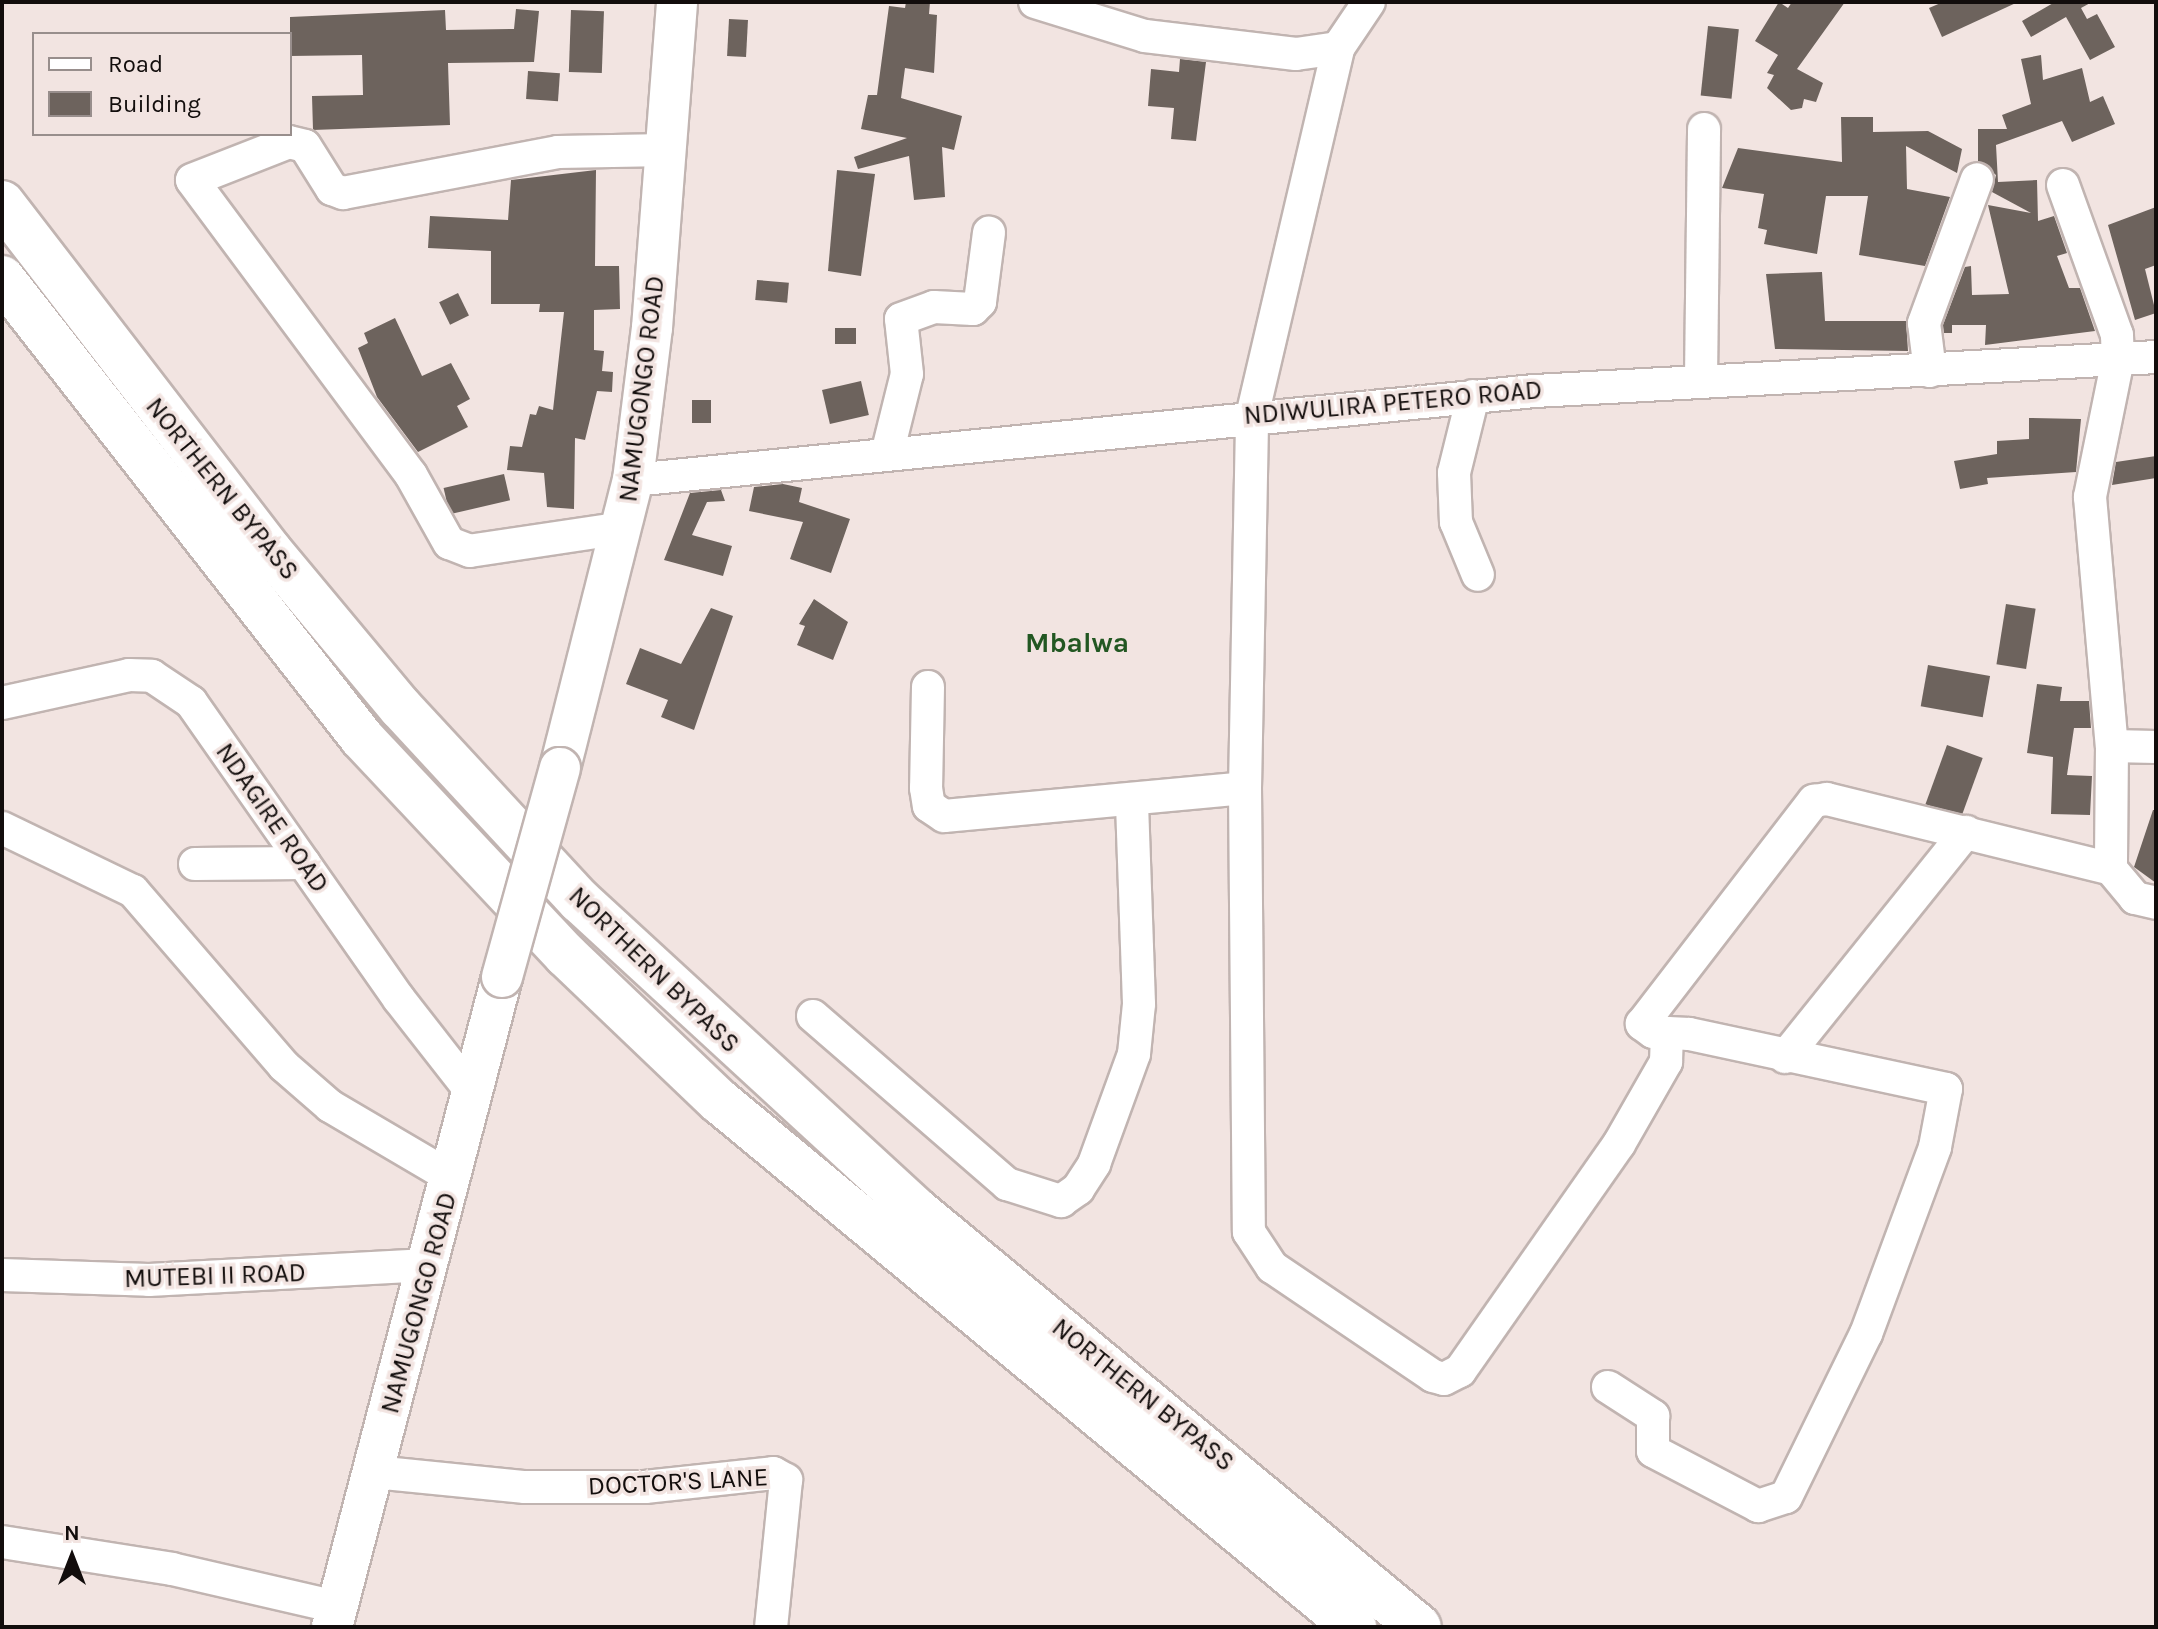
<!DOCTYPE html>
<html>
<head>
<meta charset="utf-8">
<style>
	body { margin:0 }
	#map { position:relative; width:2158px; height:1629px; overflow:hidden; background:#f2e4e1; font-family:Karla,sans-serif }
	div>[style] { position:absolute }
	[style*='--x'] { left:calc(var(--x)*1px); top:calc(var(--y)*1px); width:calc(var(--w)*1px); rotate:calc(var(--a)*1deg) }
	.building>* { inset:0; background:#6d635d; transform-origin:0 0 }
	.roads { filter:drop-shadow(2px 0 #c1b4b1) drop-shadow(-2px 0 #c1b4b1) drop-shadow(0 2px #c1b4b1) drop-shadow(0 -2px #c1b4b1) }
	.minor>* { height:32px; margin:-16px; padding:0 16px; transform-origin:16px; border-radius:16px; background:#fff }
	.major>* { height:40px; margin:-20px; padding:0 20px; transform-origin:20px; border-radius:20px; background:#fff }
	.highway>* { height:44px; margin:-22px; padding:0 22px; transform-origin:22px; border-radius:22px; background:#fff }
	.bridges { filter:drop-shadow(2px 0 #c1b4b1) drop-shadow(-2px 0 #c1b4b1) drop-shadow(0 2px #c1b4b1) drop-shadow(0 -2px #c1b4b1) }
	.major-bridge>* { height:40px; margin:-20px; padding:0 20px; transform-origin:20px; border-radius:20px; background:#fff }
	span { translate:-50% -50%; white-space:nowrap; text-align:center; line-height:1.15; -webkit-text-stroke:7px #f2e4e1; paint-order:stroke }
	.street-label { font-size:26px; color:#120d0c }
	.neighbourhood-label { font-size:28px; color:#225722; font-weight:700 }
	.frame { position:absolute; inset:0; border:4px solid #120d0c; pointer-events:none }
	.legend { position:absolute; left:32px; top:32px; width:260px; height:104px; box-sizing:border-box; background:#f2e4e1; border:2px solid #988e8c; margin:0; padding:10px 14px; list-style:none; font-size:24px; color:#120d0c }
	.legend li { display:flex; align-items:center; gap:16px; height:40px }
	.legend b { width:40px; border:2px solid #988e8c }
	.north { position:absolute; left:32px; top:1517px; width:80px; height:80px; -webkit-text-stroke:6px #f2e4e1; paint-order:stroke; rotate:0deg; font-size:22px; font-weight:700; line-height:32px; text-align:center; color:#120d0c }
	.north::after { content:''; display:block; margin:auto; width:28px; height:36px; background:#120d0c; clip-path:polygon(50% 0,100% 100%,50% 72%,0 100%) }
</style>
</head>
<body>
<div id="map">
	<div class="building">
		<div style="clip-path:polygon(906px 2px,930px 2px,929px 14px,937px 15px,935px 55px,934px 73px,905px 68px,901px 98px,962px 116px,954px 150px,942px 147px,945px 197px,914px 200px,909px 156px,858px 169px,854px 157px,907px 138px,861px 129px,868px 95px,877px 95px,889px 6px,905px 8px)"></div>
		<div style="clip-path:polygon(1779px 2px,1788px 8px,1792px 2px,1845px 2px,1797px 69px,1823px 83px,1816px 102px,1804px 99px,1802px 108px,1791px 110px,1767px 88px,1774px 75px,1767px 73px,1778px 55px,1755px 41px)"></div>
		<div style="clip-path:polygon(1943px 2px,2018px 2px,1942px 37px,1929px 8px)"></div>
		<div style="clip-path:polygon(2055px 2px,2092px 2px,2081px 8px,2087px 19px,2097px 14px,2115px 47px,2090px 60px,2066px 17px,2031px 37px,2022px 21px)"></div>
		<div style="clip-path:polygon(516px 9px,539px 11px,534px 62px,448px 63px,450px 125px,313px 130px,312px 96px,363px 95px,362px 55px,290px 56px,290px 17px,445px 10px,446px 30px,514px 29px)"></div>
		<div style="left:571px;top:10px;width:33px;height:62px;rotate:2deg"></div>
		<div style="left:729px;top:19px;width:19px;height:37px;rotate:3deg"></div>
		<div style="left:1708px;top:26px;width:31px;height:70px;rotate:6deg"></div>
		<div style="clip-path:polygon(2041px 55px,2043px 80px,2082px 68px,2090px 102px,2103px 96px,2115px 124px,2072px 142px,2062px 121px,1996px 145px,1998px 182px,2037px 180px,2038px 221px,2054px 216px,2067px 253px,2057px 256px,2069px 288px,2080px 288px,2095px 331px,1985px 345px,1986px 325px,1952px 325px,1952px 333px,1944px 333px,1943px 325px,1965px 267px,1971px 266px,1972px 295px,2009px 294px,1988px 205px,2031px 213px,1992px 192px,1996px 175px,1978px 161px,1978px 129px,2007px 129px,2002px 115px,2031px 104px,2021px 59px)"></div>
		<div style="clip-path:polygon(1180px 59px,1206px 62px,1196px 141px,1171px 139px,1174px 108px,1148px 106px,1151px 69px,1179px 72px)"></div>
		<div style="left:528px;top:71px;width:32px;height:28px;rotate:4deg"></div>
		<div style="clip-path:polygon(1841px 117px,1873px 117px,1873px 132px,1928px 131px,1962px 149px,1957px 173px,1906px 146px,1907px 189px,1950px 197px,1925px 266px,1859px 255px,1868px 196px,1826px 196px,1817px 254px,1764px 244px,1767px 230px,1758px 228px,1764px 194px,1722px 188px,1738px 148px,1842px 162px)"></div>
		<div style="clip-path:polygon(596px 170px,595px 266px,619px 266px,620px 309px,594px 310px,594px 350px,604px 351px,602px 371px,613px 372px,612px 392px,597px 391px,585px 440px,575px 438px,574px 509px,547px 507px,544px 473px,507px 470px,510px 446px,522px 447px,530px 414px,536px 415px,539px 406px,553px 410px,564px 312px,539px 312px,540px 304px,491px 304px,491px 251px,428px 248px,430px 216px,508px 220px,511px 180px)"></div>
		<div style="clip-path:polygon(837px 170px,875px 174px,861px 276px,828px 271px)"></div>
		<div style="clip-path:polygon(2156px 207px,2156px 265px,2145px 269px,2156px 313px,2135px 320px,2108px 225px)"></div>
		<div style="clip-path:polygon(1822px 272px,1825px 321px,1906px 321px,1908px 351px,1775px 349px,1766px 274px)"></div>
		<div style="left:757px;top:280px;width:32px;height:20px;rotate:5deg"></div>
		<div style="left:458px;top:293px;width:25px;height:21px;rotate:64deg"></div>
		<div style="clip-path:polygon(395px 318px,422px 376px,451px 363px,470px 399px,457px 406px,468px 427px,418px 452px,377px 397px,358px 348px,368px 343px,364px 333px)"></div>
		<div style="left:856px;top:328px;width:16px;height:21px;rotate:90deg"></div>
		<div style="left:861px;top:381px;width:35px;height:40px;rotate:77deg"></div>
		<div style="left:692px;top:400px;width:19px;height:23px"></div>
		<div style="clip-path:polygon(2029px 418px,2081px 419px,2076px 472px,1987px 478px,1988px 484px,1960px 489px,1954px 461px,1997px 454px,1997px 441px,2029px 439px)"></div>
		<div style="clip-path:polygon(2156px 456px,2156px 478px,2112px 485px,2116px 462px)"></div>
		<div style="left:504px;top:474px;width:27px;height:62px;rotate:77deg"></div>
		<div style="clip-path:polygon(783px 484px,802px 488px,799px 502px,850px 519px,831px 573px,790px 559px,803px 522px,749px 511px,754px 487px)"></div>
		<div style="clip-path:polygon(721px 490px,725px 501px,707px 502px,692px 535px,732px 546px,723px 576px,664px 560px,690px 493px)"></div>
		<div style="clip-path:polygon(814px 599px,848px 622px,833px 660px,797px 645px,805px 626px,799px 624px)"></div>
		<div style="left:2006px;top:604px;width:30px;height:61px;rotate:9deg"></div>
		<div style="clip-path:polygon(711px 608px,733px 616px,694px 730px,661px 717px,668px 700px,626px 684px,640px 648px,681px 664px)"></div>
		<div style="left:1928px;top:665px;width:63px;height:42px;rotate:10deg"></div>
		<div style="clip-path:polygon(2037px 684px,2062px 687px,2060px 701px,2089px 701px,2091px 728px,2074px 728px,2067px 775px,2092px 776px,2090px 815px,2051px 814px,2053px 757px,2027px 753px)"></div>
		<div style="left:1947px;top:745px;width:38px;height:63px;rotate:20deg"></div>
		<div style="clip-path:polygon(2153px 810px,2156px 810px,2156px 883px,2134px 867px)"></div>
	</div>
	<div class="roads">
		<div class="minor">
			<div style="--x:1035;--y:2;--w:115;--a:17.2"></div>
			<div style="--x:1145;--y:36;--w:152;--a:6.8"></div>
			<div style="--x:1296;--y:54;--w:42;--a:-8.1"></div>
			<div style="--x:1338;--y:48;--w:55;--a:-56"></div>
			<div style="--x:2063;--y:185;--w:159;--a:70.2"></div>
			<div style="--x:2117;--y:335;--w:24;--a:88"></div>
			<div style="--x:2118;--y:359;--w:141;--a:101.5"></div>
			<div style="--x:2090;--y:497;--w:250;--a:85"></div>
			<div style="--x:2112;--y:746;--w:123;--a:90.5"></div>
			<div style="--x:2111;--y:869;--w:38;--a:50"></div>
			<div style="--x:2135;--y:898;--w:22;--a:13"></div>
			<div style="--x:1930;--y:371;--w:48;--a:-97.1"></div>
			<div style="--x:1924;--y:323;--w:153;--a:-69.8"></div>
			<div style="--x:1701;--y:379;--w:250;--a:-89.3"></div>
			<div style="--x:1473;--y:396;--w:79;--a:103.9"></div>
			<div style="--x:1454;--y:473;--w:49;--a:87.7"></div>
			<div style="--x:1456;--y:522;--w:57;--a:67.5"></div>
			<div style="--x:887;--y:454;--w:82;--a:-76"></div>
			<div style="--x:907;--y:374;--w:55;--a:-96.2"></div>
			<div style="--x:901;--y:319;--w:35;--a:-20"></div>
			<div style="--x:934;--y:307;--w:39;--a:3"></div>
			<div style="--x:973;--y:309;--w:10;--a:-45"></div>
			<div style="--x:980;--y:302;--w:70;--a:-82.6"></div>
			<div style="--x:633;--y:480;--w:906;--a:-5.64"></div>
			<div style="--x:1535;--y:391;--w:622;--a:-3.13"></div>
			<div style="--x:623;--y:528;--w:155;--a:171.5"></div>
			<div style="--x:470;--y:551;--w:22;--a:-159"></div>
			<div style="--x:449;--y:543;--w:78;--a:-119.2"></div>
			<div style="--x:411;--y:475;--w:367;--a:-126.6"></div>
			<div style="--x:192;--y:180;--w:104;--a:-21.4"></div>
			<div style="--x:289;--y:142;--w:16;--a:14"></div>
			<div style="--x:305;--y:146;--w:51;--a:57.9"></div>
			<div style="--x:332;--y:189;--w:12;--a:20"></div>
			<div style="--x:343;--y:193;--w:219;--a:-10.8"></div>
			<div style="--x:558;--y:152;--w:109;--a:-1.1"></div>
			<div style="--x:928;--y:687;--w:101;--a:91.1"></div>
			<div style="--x:926;--y:788;--w:18;--a:81"></div>
			<div style="--x:929;--y:806;--w:18;--a:34"></div>
			<div style="--x:944;--y:816;--w:302;--a:-5.3"></div>
			<div style="--x:1245;--y:788;--w:372;--a:-88.9"></div>
			<div style="--x:1252;--y:416;--w:378;--a:-76.8"></div>
			<div style="--x:2;--y:703;--w:130;--a:-12.4"></div>
			<div style="--x:129;--y:675;--w:23;--a:2"></div>
			<div style="--x:152;--y:676;--w:47;--a:33.7"></div>
			<div style="--x:191;--y:702;--w:363;--a:55"></div>
			<div style="--x:399;--y:999;--w:122;--a:52"></div>
			<div style="--x:2112;--y:746;--w:44;--a:1.3"></div>
			<div style="--x:1245;--y:788;--w:444;--a:89.5"></div>
			<div style="--x:1249;--y:1232;--w:42;--a:56.7"></div>
			<div style="--x:1272;--y:1267;--w:194;--a:34.1"></div>
			<div style="--x:1433;--y:1376;--w:11;--a:15"></div>
			<div style="--x:1444;--y:1379;--w:18;--a:-27"></div>
			<div style="--x:1460;--y:1371;--w:277;--a:-55"></div>
			<div style="--x:1619;--y:1144;--w:95;--a:-60.2"></div>
			<div style="--x:1666;--y:1062;--w:29;--a:-88"></div>
			<div style="--x:2;--y:828;--w:145;--a:25.7"></div>
			<div style="--x:133;--y:891;--w:231;--a:49.2"></div>
			<div style="--x:284;--y:1066;--w:61;--a:41"></div>
			<div style="--x:330;--y:1106;--w:142;--a:30.5"></div>
			<div style="--x:195;--y:864;--w:109;--a:-0.5"></div>
			<div style="--x:813;--y:1016;--w:257;--a:40.9"></div>
			<div style="--x:1007;--y:1184;--w:57;--a:17.5"></div>
			<div style="--x:1061;--y:1201;--w:21;--a:-35"></div>
			<div style="--x:1078;--y:1189;--w:30;--a:-57"></div>
			<div style="--x:1094;--y:1164;--w:117;--a:-70"></div>
			<div style="--x:1134;--y:1054;--w:50;--a:-84.3"></div>
			<div style="--x:1139;--y:1004;--w:203;--a:-92"></div>
			<div style="--x:1785;--y:1057;--w:289;--a:-51.2"></div>
			<div style="--x:2;--y:1275;--w:147;--a:1.9"></div>
			<div style="--x:149;--y:1280;--w:279;--a:-3.1"></div>
			<div style="--x:1608;--y:1387;--w:54;--a:32.8"></div>
			<div style="--x:1653;--y:1416;--w:35;--a:90"></div>
			<div style="--x:1653;--y:1451;--w:119;--a:27.6"></div>
			<div style="--x:1758;--y:1506;--w:29;--a:-18"></div>
			<div style="--x:1786;--y:1497;--w:182;--a:-63.9"></div>
			<div style="--x:1866;--y:1334;--w:199;--a:-69.7"></div>
			<div style="--x:1935;--y:1147;--w:59;--a:-79.3"></div>
			<div style="--x:1946;--y:1089;--w:263;--a:-167.9"></div>
			<div style="--x:1689;--y:1034;--w:36;--a:-177"></div>
			<div style="--x:1653;--y:1032;--w:14;--a:-144"></div>
			<div style="--x:1642;--y:1024;--w:282;--a:-52.4"></div>
			<div style="--x:1814;--y:801;--w:13;--a:-9"></div>
			<div style="--x:1827;--y:799;--w:292;--a:13.8"></div>
			<div style="--x:374;--y:1472;--w:152;--a:5.7"></div>
			<div style="--x:525;--y:1487;--w:120;--a:0"></div>
			<div style="--x:645;--y:1487;--w:129;--a:-6.2"></div>
			<div style="--x:773;--y:1473;--w:15;--a:28"></div>
			<div style="--x:786;--y:1480;--w:148;--a:95.8"></div>
			<div style="--x:2;--y:1542;--w:172;--a:9"></div>
			<div style="--x:172;--y:1569;--w:169;--a:13"></div>
		</div>
		<div class="major">
			<div style="--x:560;--y:768;--w:297;--a:-75.8"></div>
			<div style="--x:633;--y:480;--w:153;--a:-82.9"></div>
			<div style="--x:652;--y:328;--w:327;--a:-85.6"></div>
			<div style="--x:332;--y:1627;--w:672;--a:-75.34"></div>
		</div>
		<div class="highway">
			<div style="--x:2;--y:203;--w:439;--a:52.4"></div>
			<div style="--x:270;--y:551;--w:204;--a:50.2"></div>
			<div style="--x:401;--y:708;--w:263;--a:47.2"></div>
			<div style="--x:580;--y:901;--w:456;--a:42.6"></div>
			<div style="--x:916;--y:1210;--w:653;--a:39.66"></div>
			<div style="--x:2;--y:278;--w:584;--a:51.95"></div>
			<div style="--x:362;--y:738;--w:298;--a:46.8"></div>
			<div style="--x:566;--y:955;--w:211;--a:43.7"></div>
			<div style="--x:719;--y:1101;--w:825;--a:39.64"></div>
		</div>
	</div>
	<div class="bridges">
		<div class="major-bridge">
			<div style="--x:502;--y:977;--w:217;--a:-74.5"></div>
		</div>
	</div>
	<div class="street-label">
		<span style="left:642px;top:389px;rotate:-83deg">NAMUGONGO ROAD</span>
		<span style="left:1393px;top:403px;rotate:-5deg">NDIWULIRA PETERO ROAD</span>
		<span style="left:222px;top:489px;rotate:51deg">NORTHERN BYPASS</span>
		<span style="left:272px;top:818px;rotate:55deg">NDAGIRE ROAD</span>
		<span style="left:654px;top:970px;rotate:44deg">NORTHERN BYPASS</span>
		<span style="left:215px;top:1276px;rotate:-2deg">MUTEBI II ROAD</span>
		<span style="left:419px;top:1303px;rotate:-75deg">NAMUGONGO ROAD</span>
		<span style="left:1143px;top:1395px;rotate:39deg">NORTHERN BYPASS</span>
		<span style="left:678px;top:1482px;rotate:-3deg">DOCTOR'S LANE</span>
	</div>
	<div class="neighbourhood-label">
		<span style="left:1077px;top:643px">Mbalwa</span>
	</div>
	<div class="frame"></div>
	<ul class="legend">
	<li><b style="height:10px;background:#fff"></b>Road</li>
	<li><b style="height:22px;background:#6d635d"></b>Building</li>
	</ul>
	<div class="north">N</div>
</div>
</body>
</html>
